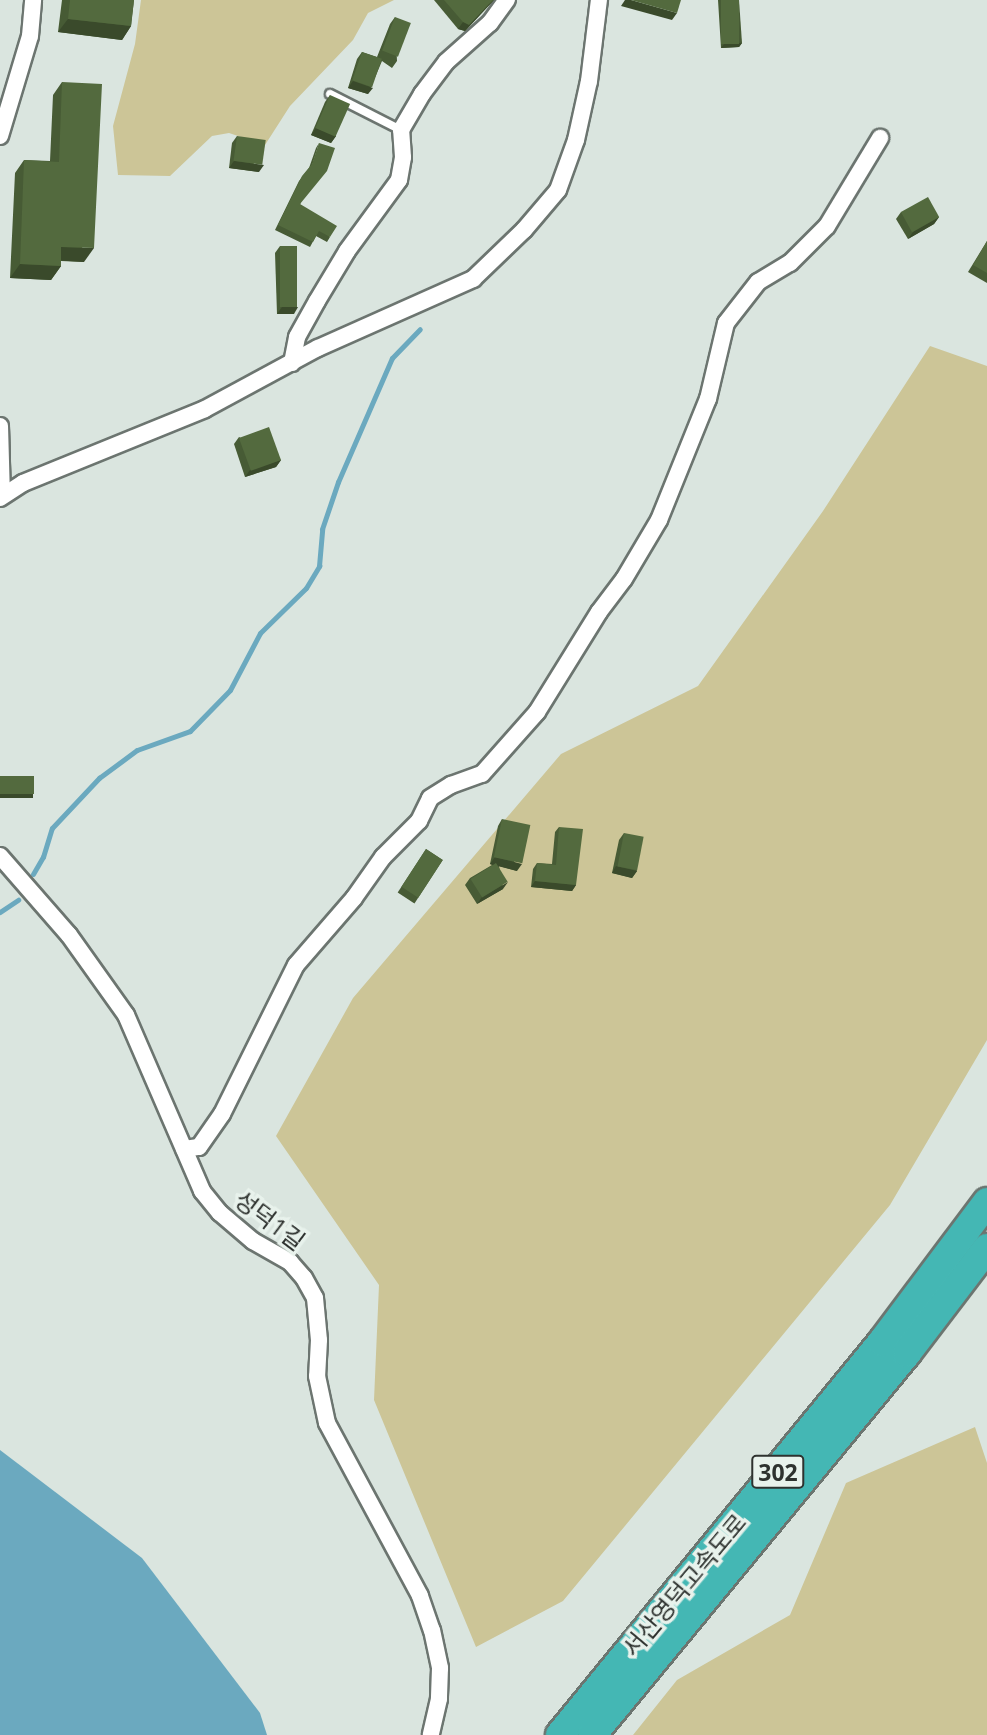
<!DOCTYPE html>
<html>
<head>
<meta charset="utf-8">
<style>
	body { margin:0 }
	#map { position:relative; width:987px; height:1735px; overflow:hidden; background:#dae5df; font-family:"Open Sans","Noto Sans KR",sans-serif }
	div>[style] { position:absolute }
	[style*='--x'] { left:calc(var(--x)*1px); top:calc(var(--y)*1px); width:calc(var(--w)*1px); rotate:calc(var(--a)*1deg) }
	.green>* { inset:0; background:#ccc597 }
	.water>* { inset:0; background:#6ba9bf }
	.stream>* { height:5px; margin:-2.5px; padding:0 2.5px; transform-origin:2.5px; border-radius:2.5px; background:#6ba9bf }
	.roads { filter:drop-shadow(2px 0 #6c7570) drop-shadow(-2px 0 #6c7570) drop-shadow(0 2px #6c7570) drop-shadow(0 -2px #6c7570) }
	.lane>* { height:8px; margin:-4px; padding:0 4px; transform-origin:4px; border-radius:4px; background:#fff }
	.street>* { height:16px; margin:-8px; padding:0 8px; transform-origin:8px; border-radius:8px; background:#fff }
	.highway>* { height:28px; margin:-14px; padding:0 14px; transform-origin:14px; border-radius:14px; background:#44b7b4 }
	.wall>* { inset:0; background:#475b35; transform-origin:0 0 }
	.shaded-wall>* { inset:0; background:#3a4a2b; transform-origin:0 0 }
	.building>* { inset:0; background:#536a3e; transform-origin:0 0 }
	span { translate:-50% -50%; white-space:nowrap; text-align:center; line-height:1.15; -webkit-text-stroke:7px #e8f2ec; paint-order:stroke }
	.shield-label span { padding:2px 5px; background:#e8f2ec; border:2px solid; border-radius:5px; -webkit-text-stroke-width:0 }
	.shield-label { font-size:23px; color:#2e322f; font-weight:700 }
	.street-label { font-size:24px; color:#2e322f }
</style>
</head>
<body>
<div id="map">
	<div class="green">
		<div style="clip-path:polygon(141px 0,394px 0,368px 13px,353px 40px,290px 106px,265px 145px,229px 133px,212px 136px,170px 176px,118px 175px,113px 126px,135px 44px)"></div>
		<div style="clip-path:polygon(930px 346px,987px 366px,987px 1040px,890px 1205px,563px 1601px,476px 1647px,374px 1400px,379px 1285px,276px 1136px,353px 998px,561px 754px,698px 686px,823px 511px)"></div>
		<div style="clip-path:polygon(975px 1427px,987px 1463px,987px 1735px,633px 1735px,677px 1680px,790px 1615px,846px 1483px)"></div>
	</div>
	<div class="water">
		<div style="clip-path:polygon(0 1450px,142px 1558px,260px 1713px,267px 1735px,0 1735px)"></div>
	</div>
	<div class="stream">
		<div style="--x:33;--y:874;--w:20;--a:-60"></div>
		<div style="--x:43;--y:857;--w:30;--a:-73"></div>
		<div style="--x:52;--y:828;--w:69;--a:-46.8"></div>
		<div style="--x:99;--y:778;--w:47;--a:-36.4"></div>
		<div style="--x:137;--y:750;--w:56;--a:-19.7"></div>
		<div style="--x:190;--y:731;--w:57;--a:-45.7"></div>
		<div style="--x:230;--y:690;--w:64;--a:-62.2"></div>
		<div style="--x:260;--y:633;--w:64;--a:-44.4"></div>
		<div style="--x:306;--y:588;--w:26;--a:-59"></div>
		<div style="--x:319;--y:566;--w:37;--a:-85"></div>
		<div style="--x:322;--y:529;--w:50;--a:-71.2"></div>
		<div style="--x:338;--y:482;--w:135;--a:-66.5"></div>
		<div style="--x:392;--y:358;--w:40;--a:-46"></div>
		<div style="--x:0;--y:912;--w:22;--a:-34"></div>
	</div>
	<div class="roads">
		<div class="lane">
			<div style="--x:330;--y:94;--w:80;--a:26.9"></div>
		</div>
		<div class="street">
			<div style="--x:0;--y:136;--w:104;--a:-73.3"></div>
			<div style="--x:30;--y:36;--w:36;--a:-85"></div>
			<div style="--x:292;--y:363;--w:26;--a:-79"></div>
			<div style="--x:297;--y:337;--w:41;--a:-60.9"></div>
			<div style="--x:317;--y:301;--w:58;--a:-59"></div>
			<div style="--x:347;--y:251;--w:88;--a:-53.8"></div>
			<div style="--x:399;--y:180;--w:23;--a:-80"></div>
			<div style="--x:403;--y:157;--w:27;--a:-94"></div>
			<div style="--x:401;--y:130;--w:42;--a:-59.7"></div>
			<div style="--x:422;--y:94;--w:40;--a:-53"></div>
			<div style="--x:446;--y:62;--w:59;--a:-41.6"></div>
			<div style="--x:490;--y:23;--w:29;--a:-54"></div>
			<div style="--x:0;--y:426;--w:70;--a:88.4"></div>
			<div style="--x:0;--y:498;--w:27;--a:-33"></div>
			<div style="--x:23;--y:483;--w:196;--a:-22.1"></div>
			<div style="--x:205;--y:409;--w:128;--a:-28.4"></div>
			<div style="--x:318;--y:348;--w:170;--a:-24"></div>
			<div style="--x:473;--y:279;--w:71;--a:-43.9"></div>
			<div style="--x:524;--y:230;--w:52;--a:-49.6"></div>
			<div style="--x:558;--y:190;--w:53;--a:-70.2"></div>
			<div style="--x:576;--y:140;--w:60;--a:-77.6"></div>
			<div style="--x:589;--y:81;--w:82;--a:-83"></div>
			<div style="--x:0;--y:856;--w:105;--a:48.9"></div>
			<div style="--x:69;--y:935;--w:98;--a:54.5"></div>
			<div style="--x:126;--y:1015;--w:192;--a:66.6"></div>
			<div style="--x:202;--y:1191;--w:28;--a:51"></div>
			<div style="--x:220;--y:1213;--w:43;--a:40.3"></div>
			<div style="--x:253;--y:1241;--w:43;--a:29.6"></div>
			<div style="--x:290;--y:1262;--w:21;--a:49"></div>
			<div style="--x:304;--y:1278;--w:23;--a:61"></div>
			<div style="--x:315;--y:1298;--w:42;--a:84.6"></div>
			<div style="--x:319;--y:1340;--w:36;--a:93"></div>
			<div style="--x:317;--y:1376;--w:48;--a:78"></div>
			<div style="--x:327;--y:1423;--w:196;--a:61.7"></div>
			<div style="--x:420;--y:1596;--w:36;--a:71"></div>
			<div style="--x:432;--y:1630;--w:39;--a:78"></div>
			<div style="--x:440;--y:1668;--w:31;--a:92"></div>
			<div style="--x:439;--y:1699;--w:37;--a:103"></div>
			<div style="--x:184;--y:1149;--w:15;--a:-8"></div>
			<div style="--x:199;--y:1147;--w:40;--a:-55.1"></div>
			<div style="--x:222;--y:1114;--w:166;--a:-63.6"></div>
			<div style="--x:296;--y:965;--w:89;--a:-49.1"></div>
			<div style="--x:354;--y:898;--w:50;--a:-54.7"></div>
			<div style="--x:383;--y:857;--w:51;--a:-45"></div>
			<div style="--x:419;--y:821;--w:25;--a:-64"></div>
			<div style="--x:430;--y:798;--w:25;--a:-32"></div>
			<div style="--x:451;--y:785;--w:33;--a:-20"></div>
			<div style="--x:482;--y:774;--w:83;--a:-48.4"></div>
			<div style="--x:537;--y:712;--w:118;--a:-58.2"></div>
			<div style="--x:599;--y:612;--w:41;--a:-52.9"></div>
			<div style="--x:624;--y:579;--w:69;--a:-59.3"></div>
			<div style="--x:659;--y:520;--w:131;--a:-68"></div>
			<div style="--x:708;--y:399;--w:78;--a:-76.7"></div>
			<div style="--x:726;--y:323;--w:52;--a:-52"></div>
			<div style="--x:758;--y:282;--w:37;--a:-31"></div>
			<div style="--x:790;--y:263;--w:52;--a:-45"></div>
			<div style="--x:827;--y:226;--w:103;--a:-58.9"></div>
		</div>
		<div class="highway">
			<div style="--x:560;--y:1735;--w:508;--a:-50.67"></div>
			<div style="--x:882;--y:1342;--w:175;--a:-53.1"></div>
			<div style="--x:592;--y:1735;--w:495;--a:-50.5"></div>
			<div style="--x:907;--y:1353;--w:132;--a:-52.7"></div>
		</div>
	</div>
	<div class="wall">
		<div style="clip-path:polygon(62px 0,134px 0,131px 26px,122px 40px,58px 32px)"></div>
		<div style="clip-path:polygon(434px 0,494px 0,465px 31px,458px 29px)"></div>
		<div style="clip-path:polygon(718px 0,739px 0,742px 43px,739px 47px,721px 48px)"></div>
		<div style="clip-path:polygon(395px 17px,397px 61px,392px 68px,382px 61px,368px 94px,348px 88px,357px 59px,362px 52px,377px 57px,390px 24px)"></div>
		<div style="clip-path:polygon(62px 82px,84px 262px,61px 261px,61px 266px,51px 280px,10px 278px,15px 173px,24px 160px,50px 161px,53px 95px)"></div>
		<div style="clip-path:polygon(330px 95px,336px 136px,331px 143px,311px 135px,325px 102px)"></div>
		<div style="clip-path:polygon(237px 136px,259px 172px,229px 168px,232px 143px)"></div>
		<div style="clip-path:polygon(319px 143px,300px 205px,330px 237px,327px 242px,316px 236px,310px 247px,275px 230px,299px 181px,309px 168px,316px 148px)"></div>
		<div style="clip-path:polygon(901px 212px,939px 217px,934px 224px,908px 239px,896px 219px)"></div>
		<div style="clip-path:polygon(987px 241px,987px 283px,968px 272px)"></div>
		<div style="clip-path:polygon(280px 246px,294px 314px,277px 314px,275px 253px)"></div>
		<div style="clip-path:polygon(239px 437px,281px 460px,276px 467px,245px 477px,234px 444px)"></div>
		<div style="clip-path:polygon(502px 819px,517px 871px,499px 866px,503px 889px,477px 904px,465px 885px,470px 878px,492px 865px,490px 864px,498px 826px)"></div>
		<div style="clip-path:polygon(559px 827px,576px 885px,572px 891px,531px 887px,533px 869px,537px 863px,552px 864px,555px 832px)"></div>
		<div style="clip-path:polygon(624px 833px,637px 871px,632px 878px,612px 873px,619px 840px)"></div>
		<div style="left:426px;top:849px;width:20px;height:52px;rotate:33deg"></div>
	</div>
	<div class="shaded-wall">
		<div style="clip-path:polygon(494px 0,465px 31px,458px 29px,463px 22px)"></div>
		<div style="clip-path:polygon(625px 0,631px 0,677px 13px,672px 20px,621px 6px)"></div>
		<div style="clip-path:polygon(68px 19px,131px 26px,122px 40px,58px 32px)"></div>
		<div style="clip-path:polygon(742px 43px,739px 47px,721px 48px,724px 44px)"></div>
		<div style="clip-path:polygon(353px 81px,373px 88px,368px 94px,348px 88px)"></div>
		<div style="clip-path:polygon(316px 128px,336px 136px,331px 143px,311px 135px)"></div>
		<div style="clip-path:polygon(234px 161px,264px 165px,259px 172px,229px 168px)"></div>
		<div style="clip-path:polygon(939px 217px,934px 224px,908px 239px,913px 232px)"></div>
		<div style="clip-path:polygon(61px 247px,94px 248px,84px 262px,52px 260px)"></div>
		<div style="clip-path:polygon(20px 264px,61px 266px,51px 280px,10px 278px)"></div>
		<div style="clip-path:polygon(282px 307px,298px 307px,294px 314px,277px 314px)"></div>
		<div style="clip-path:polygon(281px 460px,276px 467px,245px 477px,250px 470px)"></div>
		<div style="left:0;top:794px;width:33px;height:4px"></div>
		<div style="clip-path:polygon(495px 857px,522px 864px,517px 871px,490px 864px)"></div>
		<div style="clip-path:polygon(616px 866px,637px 871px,632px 878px,612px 873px)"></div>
		<div style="clip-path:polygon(535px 881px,576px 885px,572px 891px,531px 887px)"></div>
		<div style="clip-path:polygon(508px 882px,503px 889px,477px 904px,482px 897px)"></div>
	</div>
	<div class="building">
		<div style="clip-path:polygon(70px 0,134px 0,131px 26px,68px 19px)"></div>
		<div style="clip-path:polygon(444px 0,493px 0,469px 25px,463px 22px)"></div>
		<div style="clip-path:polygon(631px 0,681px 0,677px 13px)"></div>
		<div style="left:721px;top:0;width:18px;height:44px"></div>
		<div style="left:395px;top:17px;width:17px;height:36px;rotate:21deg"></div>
		<div style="left:362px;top:52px;width:21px;height:30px;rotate:19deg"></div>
		<div style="clip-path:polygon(62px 82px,102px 84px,94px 248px,61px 247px,61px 266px,20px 264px,24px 160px,59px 162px)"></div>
		<div style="left:330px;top:95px;width:22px;height:36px;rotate:24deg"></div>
		<div style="left:237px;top:136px;width:29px;height:25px;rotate:8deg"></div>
		<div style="clip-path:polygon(319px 143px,335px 148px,327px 171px,300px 204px,337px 226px,330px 237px,319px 231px,313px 242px,278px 225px,302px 176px,312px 164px)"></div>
		<div style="left:928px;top:197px;width:23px;height:31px;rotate:61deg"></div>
		<div style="clip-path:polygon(987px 241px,987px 273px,973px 265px)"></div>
		<div style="left:280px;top:246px;width:17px;height:61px"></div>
		<div style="left:269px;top:427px;width:35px;height:32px;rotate:70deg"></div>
		<div style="left:0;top:776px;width:34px;height:18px"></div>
		<div style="left:502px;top:819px;width:29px;height:39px;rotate:12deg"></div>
		<div style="clip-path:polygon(559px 827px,583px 829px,576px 885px,535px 881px,537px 863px,556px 865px)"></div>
		<div style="left:624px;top:833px;width:20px;height:34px;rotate:11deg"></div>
		<div style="left:426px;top:849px;width:20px;height:45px;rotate:33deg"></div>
		<div style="left:496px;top:863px;width:22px;height:30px;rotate:58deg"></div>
	</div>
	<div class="shield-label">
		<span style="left:778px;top:1472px">302</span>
	</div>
	<div class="street-label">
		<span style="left:270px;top:1220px;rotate:37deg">성덕1길</span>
		<span style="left:684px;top:1585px;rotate:-50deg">서산영덕고속도로</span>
	</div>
</div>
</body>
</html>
